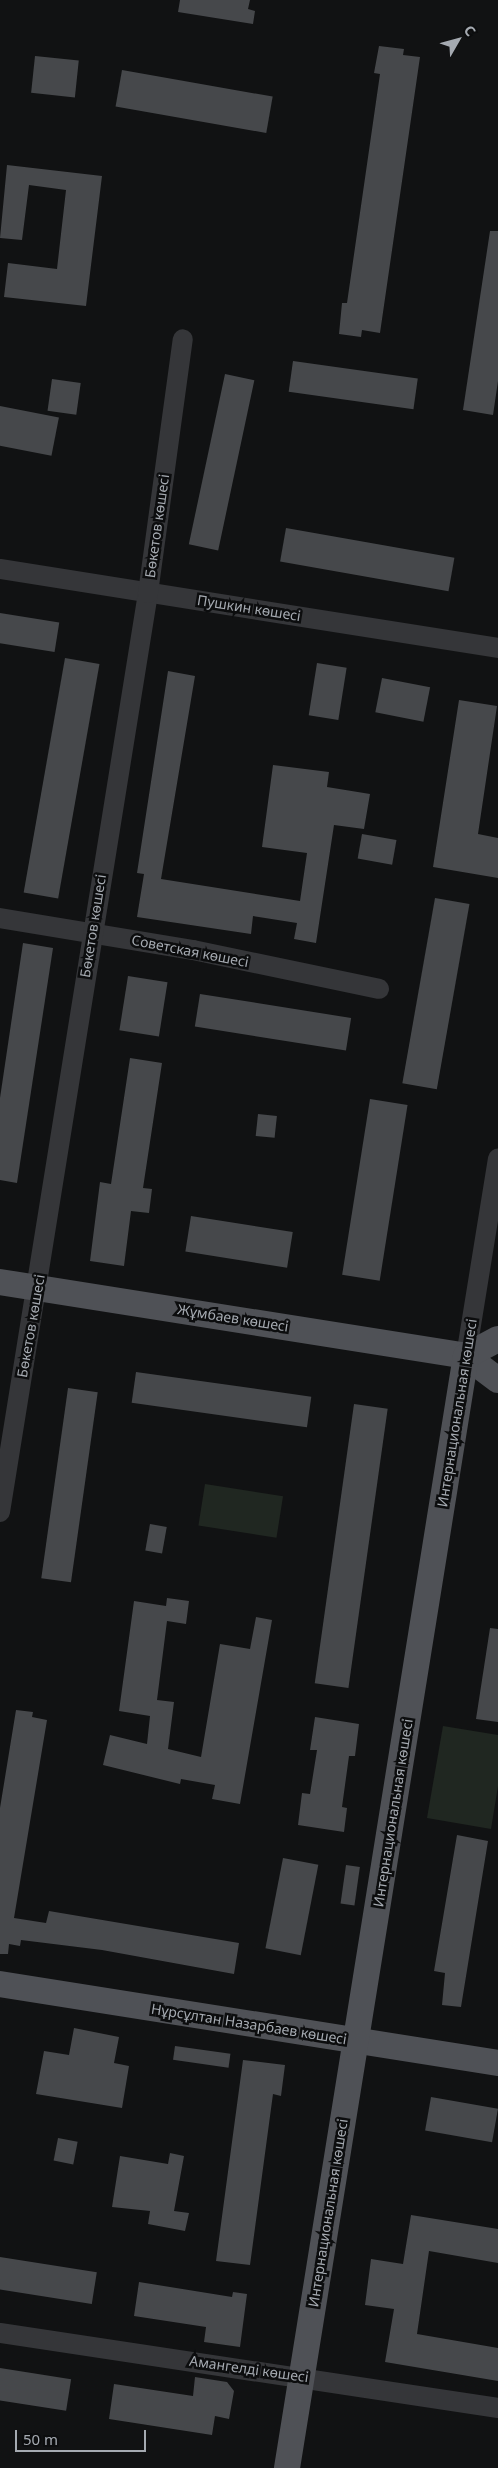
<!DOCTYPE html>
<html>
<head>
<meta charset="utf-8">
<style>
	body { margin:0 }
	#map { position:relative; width:498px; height:2468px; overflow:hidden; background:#111213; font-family:"Noto Sans",sans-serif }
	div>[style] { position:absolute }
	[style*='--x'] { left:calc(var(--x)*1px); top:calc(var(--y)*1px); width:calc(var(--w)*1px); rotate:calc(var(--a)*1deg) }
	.green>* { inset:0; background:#202721; transform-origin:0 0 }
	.building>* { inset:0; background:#46484b; transform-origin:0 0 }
	.minor>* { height:20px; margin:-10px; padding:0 10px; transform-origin:10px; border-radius:10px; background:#353639 }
	.major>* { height:26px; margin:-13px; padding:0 13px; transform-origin:13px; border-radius:13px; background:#4f5156 }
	span { translate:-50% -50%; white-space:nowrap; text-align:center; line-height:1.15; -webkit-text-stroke:5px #0c0d0e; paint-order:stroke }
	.street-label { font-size:14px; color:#a5aab1 }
	.north { position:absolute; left:433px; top:15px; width:50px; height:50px; -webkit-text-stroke:4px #0c0d0e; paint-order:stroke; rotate:52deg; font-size:14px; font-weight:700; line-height:20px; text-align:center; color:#a5aab1 }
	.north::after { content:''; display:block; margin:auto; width:18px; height:22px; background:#a5aab1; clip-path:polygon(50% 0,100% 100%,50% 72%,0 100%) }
	.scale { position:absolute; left:15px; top:2430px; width:131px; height:22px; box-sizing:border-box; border:2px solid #a5aab1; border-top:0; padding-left:6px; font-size:15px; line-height:18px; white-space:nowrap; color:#a5aab1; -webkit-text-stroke:4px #0c0d0e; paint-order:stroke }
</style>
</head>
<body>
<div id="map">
	<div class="green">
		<div style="left:205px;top:1484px;width:79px;height:42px;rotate:9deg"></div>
		<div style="clip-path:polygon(443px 1726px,498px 1735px,498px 1786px,491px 1829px,427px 1818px)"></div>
	</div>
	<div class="building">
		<div style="clip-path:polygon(180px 0,250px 0,248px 9px,255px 11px,253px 24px,178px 12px)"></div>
		<div style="clip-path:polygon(379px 46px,404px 49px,403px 55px,420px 57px,380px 333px,362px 330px,361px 337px,339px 334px,342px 303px,347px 303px,380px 74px,374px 73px)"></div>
		<div style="left:35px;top:56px;width:44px;height:37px;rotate:6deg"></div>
		<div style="left:122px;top:70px;width:153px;height:37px;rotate:10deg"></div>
		<div style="clip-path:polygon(7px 165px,102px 176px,86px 306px,4px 297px,8px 263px,57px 269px,66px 190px,29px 185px,22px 240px,0 238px)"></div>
		<div style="clip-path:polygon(490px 231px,498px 231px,498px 381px,493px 415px,463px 410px)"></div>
		<div style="left:293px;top:361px;width:126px;height:31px;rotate:8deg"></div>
		<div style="left:225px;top:374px;width:30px;height:174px;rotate:12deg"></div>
		<div style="left:52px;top:379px;width:29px;height:32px;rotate:8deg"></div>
		<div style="left:0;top:406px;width:60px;height:39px;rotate:11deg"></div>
		<div style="left:286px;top:528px;width:171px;height:34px;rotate:10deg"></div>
		<div style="left:0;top:613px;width:60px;height:30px;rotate:9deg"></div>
		<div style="left:65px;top:658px;width:35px;height:238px;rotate:10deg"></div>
		<div style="left:317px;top:663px;width:30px;height:53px;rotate:9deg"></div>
		<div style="clip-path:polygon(168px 671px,195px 676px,161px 879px,300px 901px,307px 853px,262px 847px,273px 765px,329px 772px,327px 787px,370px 794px,364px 829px,334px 825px,316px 943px,294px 939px,297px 923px,253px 916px,251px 934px,137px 917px,144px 874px,137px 873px)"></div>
		<div style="left:382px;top:678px;width:49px;height:35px;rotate:11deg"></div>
		<div style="clip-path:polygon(459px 700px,497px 706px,478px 834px,498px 838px,498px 878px,433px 867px)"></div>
		<div style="left:362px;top:834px;width:35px;height:25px;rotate:10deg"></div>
		<div style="left:435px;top:898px;width:35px;height:188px;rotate:10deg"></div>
		<div style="clip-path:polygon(23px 943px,53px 948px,17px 1183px,0 1180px,0 1098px)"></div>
		<div style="left:128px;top:976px;width:40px;height:55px;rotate:9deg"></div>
		<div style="left:200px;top:994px;width:153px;height:33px;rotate:9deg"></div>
		<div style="clip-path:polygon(130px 1058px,162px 1063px,143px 1188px,152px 1189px,149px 1213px,131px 1211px,124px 1266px,90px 1261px,100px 1182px,111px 1184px)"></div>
		<div style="left:370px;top:1099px;width:38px;height:178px;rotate:9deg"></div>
		<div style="left:258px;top:1114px;width:19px;height:22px;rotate:6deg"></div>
		<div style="left:191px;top:1216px;width:103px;height:36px;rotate:9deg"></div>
		<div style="left:136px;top:1372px;width:177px;height:31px;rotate:8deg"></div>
		<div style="left:68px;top:1388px;width:30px;height:192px;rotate:8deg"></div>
		<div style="left:354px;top:1404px;width:34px;height:282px;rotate:8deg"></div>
		<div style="left:150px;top:1524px;width:17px;height:27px;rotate:10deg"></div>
		<div style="clip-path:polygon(167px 1598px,189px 1601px,186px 1624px,167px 1621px,157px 1700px,174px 1702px,168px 1749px,201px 1757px,220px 1644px,250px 1649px,256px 1617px,272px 1620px,240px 1804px,212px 1799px,215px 1785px,181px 1779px,180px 1784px,103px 1765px,110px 1735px,147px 1744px,150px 1716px,119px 1711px,134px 1601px,166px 1606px)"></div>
		<div style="clip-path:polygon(490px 1628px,498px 1629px,498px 1722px,476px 1719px)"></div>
		<div style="clip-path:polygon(16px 1710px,33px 1712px,32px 1717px,47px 1720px,14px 1918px,46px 1923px,49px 1911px,239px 1943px,234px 1974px,102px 1950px,21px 1940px,20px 1946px,9px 1944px,8px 1954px,0 1954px,0 1808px)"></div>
		<div style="clip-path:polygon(315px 1717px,359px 1724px,355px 1756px,349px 1756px,342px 1807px,347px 1808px,344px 1832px,298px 1825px,302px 1793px,310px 1794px,317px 1750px,310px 1750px)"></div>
		<div style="clip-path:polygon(457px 1835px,488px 1841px,461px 2007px,442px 2005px,445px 1973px,434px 1971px)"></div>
		<div style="left:283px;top:1858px;width:36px;height:92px;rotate:11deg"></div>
		<div style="left:346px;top:1865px;width:14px;height:39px;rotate:8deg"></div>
		<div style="clip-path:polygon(74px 2028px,119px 2037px,114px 2063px,129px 2066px,122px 2108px,36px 2094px,44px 2051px,69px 2055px)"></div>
		<div style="left:175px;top:2046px;width:56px;height:14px;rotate:8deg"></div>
		<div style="clip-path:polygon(243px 2060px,285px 2065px,281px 2096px,273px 2094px,250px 2265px,216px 2261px)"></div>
		<div style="left:431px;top:2097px;width:68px;height:34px;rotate:10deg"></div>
		<div style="left:58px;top:2138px;width:20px;height:23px;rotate:11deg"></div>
		<div style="clip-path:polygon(170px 2153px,184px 2156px,174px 2211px,189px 2213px,185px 2231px,148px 2224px,150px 2211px,112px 2207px,120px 2156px,168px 2164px)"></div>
		<div style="clip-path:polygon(411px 2215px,498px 2229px,498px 2263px,429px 2251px,417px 2334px,498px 2348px,498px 2381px,385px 2362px,394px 2309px,365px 2305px,371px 2259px,403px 2264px)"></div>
		<div style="left:0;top:2257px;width:98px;height:32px;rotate:9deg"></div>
		<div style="clip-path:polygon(139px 2282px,232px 2297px,233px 2292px,247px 2294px,240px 2347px,204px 2342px,206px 2327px,134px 2316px)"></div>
		<div style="left:0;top:2368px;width:72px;height:32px;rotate:9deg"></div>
		<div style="clip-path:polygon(195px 2377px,227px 2382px,234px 2391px,229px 2419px,215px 2416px,212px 2435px,109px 2419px,114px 2384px,193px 2396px)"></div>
	</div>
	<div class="minor">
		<div style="--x:0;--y:569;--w:504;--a:9.01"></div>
		<div style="--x:0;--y:918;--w:196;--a:9.4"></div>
		<div style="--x:193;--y:950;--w:190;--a:11.8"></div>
		<div style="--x:466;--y:1356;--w:200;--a:-80.8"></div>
		<div style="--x:0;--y:1512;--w:931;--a:-80.85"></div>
		<div style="--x:148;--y:593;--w:256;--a:-82.2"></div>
		<div style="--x:0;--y:2333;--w:504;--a:8.56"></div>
	</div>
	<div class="major">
		<div style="--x:0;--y:1282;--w:472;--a:9"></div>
		<div style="--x:466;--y:1356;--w:40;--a:37"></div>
		<div style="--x:466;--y:1356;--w:36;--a:-28"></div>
		<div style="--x:0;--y:1984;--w:504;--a:9.01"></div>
		<div style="--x:287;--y:2468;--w:1126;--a:-80.86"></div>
	</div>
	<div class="street-label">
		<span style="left:157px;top:526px;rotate:-82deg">Бөкетов көшесі</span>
		<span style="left:249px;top:608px;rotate:9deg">Пушкин көшесі</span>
		<span style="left:93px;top:926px;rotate:-81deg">Бөкетов көшесі</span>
		<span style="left:190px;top:951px;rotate:11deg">Советская көшесі</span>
		<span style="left:233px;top:1318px;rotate:9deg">Жұмбаев көшесі</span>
		<span style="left:31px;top:1326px;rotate:-80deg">Бөкетов көшесі</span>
		<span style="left:457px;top:1413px;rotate:-81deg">Интернациональная көшесі</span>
		<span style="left:393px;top:1813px;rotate:-81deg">Интернациональная көшесі</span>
		<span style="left:249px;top:2024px;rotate:9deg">Нұрсұлтан Назарбаев көшесі</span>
		<span style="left:328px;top:2213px;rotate:-81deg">Интернациональная көшесі</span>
		<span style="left:249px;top:2369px;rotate:8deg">Амангелді көшесі</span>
	</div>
	<div class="north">С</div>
	<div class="scale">50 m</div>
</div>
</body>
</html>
